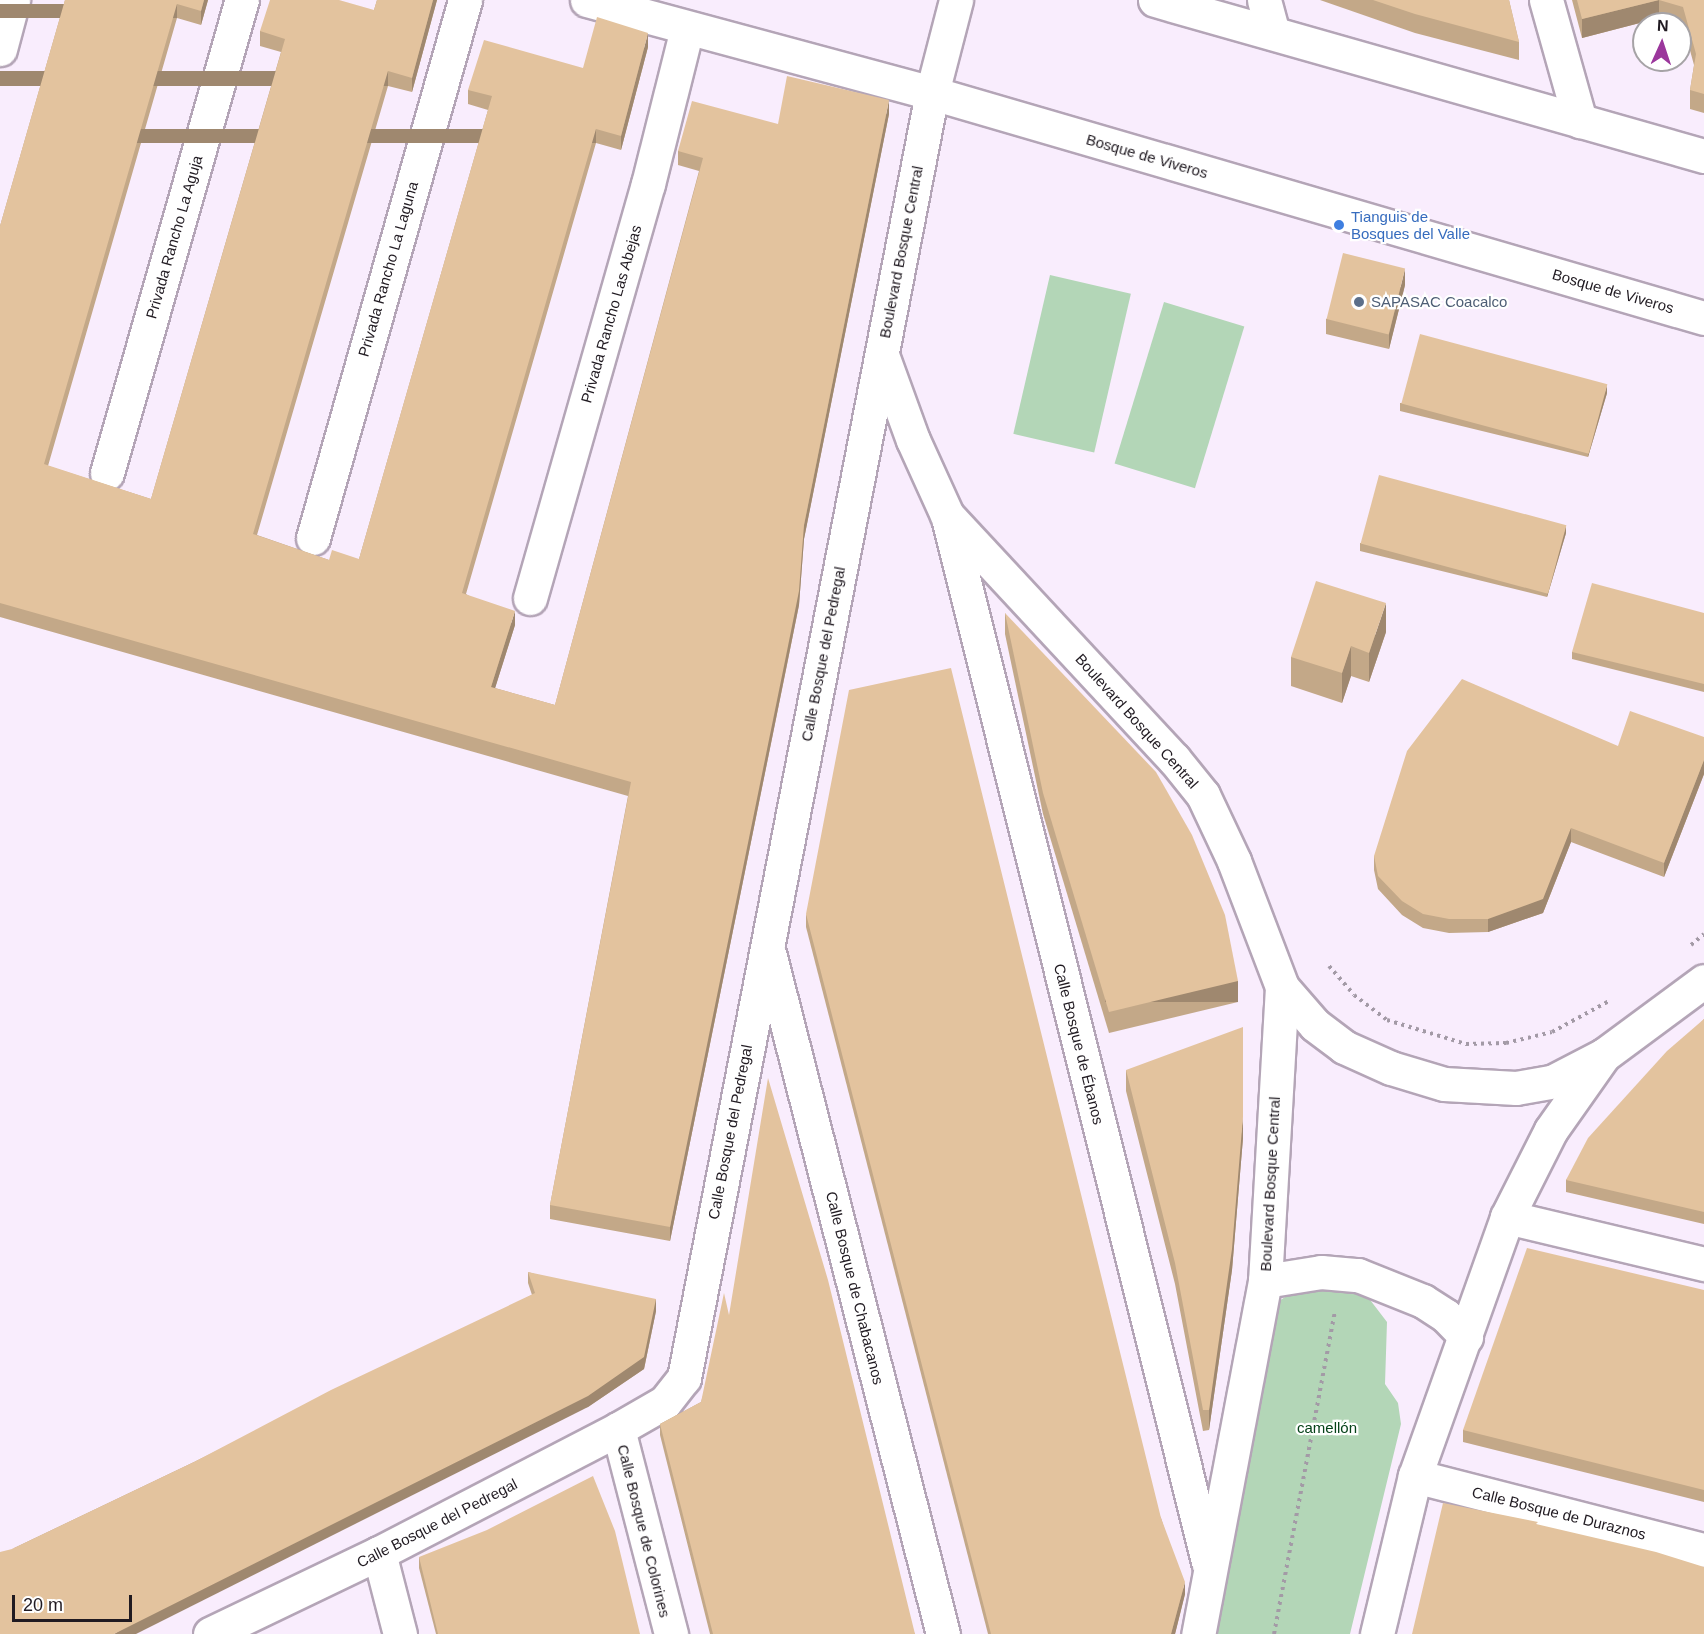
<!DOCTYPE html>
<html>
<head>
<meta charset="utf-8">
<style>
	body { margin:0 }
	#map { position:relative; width:1704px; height:1634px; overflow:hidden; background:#f9edfd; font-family:Arial,sans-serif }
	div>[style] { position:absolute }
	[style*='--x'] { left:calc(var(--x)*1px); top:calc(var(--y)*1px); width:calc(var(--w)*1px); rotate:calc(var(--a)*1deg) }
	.green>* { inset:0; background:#b3d6b7; transform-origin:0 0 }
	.path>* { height:4px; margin-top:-2px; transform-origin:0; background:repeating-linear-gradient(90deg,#a39aa6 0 3px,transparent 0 7.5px) }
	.roads { filter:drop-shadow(2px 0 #b4a5b7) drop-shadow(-2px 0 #b4a5b7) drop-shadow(0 2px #b4a5b7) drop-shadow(0 -2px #b4a5b7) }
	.minor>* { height:33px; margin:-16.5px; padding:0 16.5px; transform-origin:16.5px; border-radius:16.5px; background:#fff }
	.wall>* { inset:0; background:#c3a888 }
	.shaded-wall>* { inset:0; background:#9f886f; transform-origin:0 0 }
	.building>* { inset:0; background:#e3c39e; transform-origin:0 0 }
	.dots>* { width:16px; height:16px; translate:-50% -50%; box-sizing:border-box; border:3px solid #fff; border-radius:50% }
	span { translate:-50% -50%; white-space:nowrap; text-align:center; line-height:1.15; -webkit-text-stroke:4.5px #fff; paint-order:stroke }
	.street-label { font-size:15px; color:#201a21 }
	.shop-label { font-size:15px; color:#366cbe }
	.left { translate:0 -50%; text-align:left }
	.service-label { font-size:15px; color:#4e5e75 }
	.park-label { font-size:15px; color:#054218 }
	.north { position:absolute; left:1632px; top:12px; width:60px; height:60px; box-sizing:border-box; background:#fff; border:2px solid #a6a3a6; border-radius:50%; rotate:3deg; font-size:16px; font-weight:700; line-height:24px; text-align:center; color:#201a21 }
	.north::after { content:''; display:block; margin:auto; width:21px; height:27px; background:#9b379c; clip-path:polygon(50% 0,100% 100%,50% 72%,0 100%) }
	.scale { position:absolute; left:12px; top:1595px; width:120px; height:27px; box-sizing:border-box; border:3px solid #201a21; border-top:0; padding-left:8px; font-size:18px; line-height:21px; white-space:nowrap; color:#201a21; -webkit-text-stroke:4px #fff; paint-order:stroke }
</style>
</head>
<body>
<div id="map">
	<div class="green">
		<div style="left:1050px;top:275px;width:83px;height:163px;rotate:13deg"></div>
		<div style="left:1164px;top:302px;width:84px;height:169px;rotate:17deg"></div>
		<div style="clip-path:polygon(1328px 1283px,1364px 1292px,1387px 1322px,1385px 1384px,1398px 1403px,1401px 1424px,1350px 1634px,1215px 1634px,1279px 1301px,1299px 1288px)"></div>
	</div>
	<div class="path">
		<div style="--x:1691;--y:945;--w:17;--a:-40"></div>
		<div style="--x:1329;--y:966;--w:38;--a:49"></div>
		<div style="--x:1354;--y:995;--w:41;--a:37.1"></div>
		<div style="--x:1387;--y:1020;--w:83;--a:16.9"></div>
		<div style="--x:1466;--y:1044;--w:40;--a:-1.4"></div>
		<div style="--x:1506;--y:1043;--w:47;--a:-13.4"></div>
		<div style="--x:1552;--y:1032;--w:67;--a:-28.5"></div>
		<div style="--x:1274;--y:1634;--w:329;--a:-79.3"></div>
	</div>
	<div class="roads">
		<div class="minor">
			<div style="--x:587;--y:0;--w:357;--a:15.1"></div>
			<div style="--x:932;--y:93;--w:804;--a:16.25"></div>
			<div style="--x:1155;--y:0;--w:571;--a:15.86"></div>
			<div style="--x:1264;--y:0;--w:34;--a:75"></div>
			<div style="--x:1546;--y:0;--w:126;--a:74.3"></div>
			<div style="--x:0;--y:49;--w:51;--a:-75.1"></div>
			<div style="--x:882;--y:355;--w:90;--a:70"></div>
			<div style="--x:913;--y:440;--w:82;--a:65.6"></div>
			<div style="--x:947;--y:515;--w:333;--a:47.1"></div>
			<div style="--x:1174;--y:759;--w:46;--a:51.1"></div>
			<div style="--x:1203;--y:795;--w:73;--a:64.8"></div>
			<div style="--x:1234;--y:861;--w:135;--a:69.1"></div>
			<div style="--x:1282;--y:987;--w:294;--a:93.3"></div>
			<div style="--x:1265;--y:1281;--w:359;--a:100.7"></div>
			<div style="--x:107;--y:473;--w:492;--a:-74.1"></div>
			<div style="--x:948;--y:517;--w:1076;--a:76.02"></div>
			<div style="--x:313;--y:538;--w:559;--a:-74.22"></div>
			<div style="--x:530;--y:598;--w:430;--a:-74.1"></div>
			<div style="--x:648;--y:184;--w:160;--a:-75.9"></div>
			<div style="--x:769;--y:953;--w:703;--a:75.67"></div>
			<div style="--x:1282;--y:987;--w:50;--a:49"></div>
			<div style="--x:1315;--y:1025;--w:36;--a:37"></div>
			<div style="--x:1344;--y:1047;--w:51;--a:24.1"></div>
			<div style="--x:1391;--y:1068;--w:55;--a:16.8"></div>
			<div style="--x:1444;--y:1084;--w:72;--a:3.2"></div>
			<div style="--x:1516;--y:1088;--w:39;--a:-10"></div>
			<div style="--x:1554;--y:1081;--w:56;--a:-27.5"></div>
			<div style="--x:1604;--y:1055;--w:124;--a:-36.5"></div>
			<div style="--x:1507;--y:1217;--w:203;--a:13.4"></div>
			<div style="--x:1265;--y:1281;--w:57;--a:-9.1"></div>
			<div style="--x:1321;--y:1272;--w:37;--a:5"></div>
			<div style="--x:1358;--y:1275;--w:70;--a:21.8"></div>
			<div style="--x:1423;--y:1301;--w:27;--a:33"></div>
			<div style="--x:1446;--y:1316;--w:29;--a:46"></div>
			<div style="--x:618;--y:1429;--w:212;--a:75.5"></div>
			<div style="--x:1415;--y:1476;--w:298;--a:14.4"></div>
			<div style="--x:379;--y:1553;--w:84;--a:75.5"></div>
			<div style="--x:210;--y:1634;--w:187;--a:-25.6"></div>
			<div style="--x:379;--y:1553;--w:269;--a:-27.4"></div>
			<div style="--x:618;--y:1429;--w:54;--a:-29.9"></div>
			<div style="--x:665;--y:1402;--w:31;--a:-52"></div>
			<div style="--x:684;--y:1378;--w:1309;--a:-79.08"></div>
			<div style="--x:932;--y:93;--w:96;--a:-75.5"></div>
			<div style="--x:1377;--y:1634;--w:163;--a:-76.5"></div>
			<div style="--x:1415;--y:1476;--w:275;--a:-70.4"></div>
			<div style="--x:1507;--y:1217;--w:97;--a:-63.2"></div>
			<div style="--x:1551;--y:1130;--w:92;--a:-54.8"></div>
		</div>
	</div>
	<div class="wall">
		<div style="clip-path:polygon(65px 0,208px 0,201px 25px,177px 18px,48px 466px,151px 499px,281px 52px,260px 46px,260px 31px,374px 10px,377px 0,437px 0,412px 92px,388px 86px,257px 535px,329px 560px,359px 559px,488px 110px,468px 104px,468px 90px,583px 68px,648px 47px,621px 150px,596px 143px,466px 594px,515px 625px,495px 688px,555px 705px,699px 171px,678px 165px,678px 151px,778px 124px,889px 114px,804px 539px,799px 605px,787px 665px,670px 1241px,550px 1219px,550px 1205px,628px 796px,0 617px,0 226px)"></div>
		<div style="clip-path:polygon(1320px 0,1509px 0,1519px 42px,1519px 60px,1415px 33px)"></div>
		<div style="clip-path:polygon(1572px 0,1704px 0,1704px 113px,1690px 109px,1690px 90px,1694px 65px,1683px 25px,1659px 18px,1582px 38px)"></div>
		<div style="clip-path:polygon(1405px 285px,1389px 349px,1326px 334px,1326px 319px)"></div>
		<div style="clip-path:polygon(1607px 393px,1588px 457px,1400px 411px,1400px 403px)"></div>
		<div style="clip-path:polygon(1566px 533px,1547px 597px,1360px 551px,1360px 543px)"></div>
		<div style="clip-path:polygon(1005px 613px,1238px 1002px,1109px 1033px,1043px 814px,1005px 634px)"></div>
		<div style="clip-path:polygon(1704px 613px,1704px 692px,1572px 659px,1572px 652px)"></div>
		<div style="clip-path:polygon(1386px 632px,1369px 682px,1351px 676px,1342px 703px,1291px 686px,1291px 657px)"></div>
		<div style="clip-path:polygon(1704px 737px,1704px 774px,1664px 877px,1571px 842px,1543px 913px,1488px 932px,1449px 933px,1423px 928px,1402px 915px,1378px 889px,1374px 870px,1374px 856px,1618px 746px)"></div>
		<div style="clip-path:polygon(806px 914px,1161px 1518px,1185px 1594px,1175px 1634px,988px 1634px,806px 927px)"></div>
		<div style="clip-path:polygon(1704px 1019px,1704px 1224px,1566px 1192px,1566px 1180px)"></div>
		<div style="clip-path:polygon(1126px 1070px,1243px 1138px,1232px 1270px,1209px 1430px,1203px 1431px,1175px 1284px,1126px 1091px)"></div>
		<div style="clip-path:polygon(528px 1272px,656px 1311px,644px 1369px,588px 1407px,12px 1549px,194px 1462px,532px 1295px,528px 1283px)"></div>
		<div style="clip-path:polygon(1704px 1290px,1704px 1502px,1463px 1442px,1463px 1430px)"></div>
		<div style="clip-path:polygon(729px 1315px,915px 1634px,710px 1634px,660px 1435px,660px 1424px,701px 1402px)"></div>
		<div style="clip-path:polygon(419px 1557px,640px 1634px,436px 1634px,419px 1568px)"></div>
	</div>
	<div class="shaded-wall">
		<div style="clip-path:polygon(204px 0,208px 0,201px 25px,201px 11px)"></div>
		<div style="clip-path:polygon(433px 0,437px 0,412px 92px,412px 78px)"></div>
		<div style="clip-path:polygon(1659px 0,1659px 18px,1582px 38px,1582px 19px)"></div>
		<div style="left:177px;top:4px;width:14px;height:479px;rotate:90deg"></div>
		<div style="clip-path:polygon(648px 33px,648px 47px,621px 150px,621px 136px)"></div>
		<div style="left:388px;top:71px;width:15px;height:482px;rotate:90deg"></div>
		<div style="clip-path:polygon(889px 100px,889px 114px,804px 539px,799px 605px,670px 1241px,670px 1227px,804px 525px)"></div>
		<div style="left:596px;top:129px;width:14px;height:483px;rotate:90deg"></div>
		<div style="clip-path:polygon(1405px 269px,1405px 285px,1389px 349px,1389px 334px)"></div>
		<div style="clip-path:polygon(1607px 385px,1607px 393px,1588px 457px,1588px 449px)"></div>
		<div style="clip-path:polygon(1566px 525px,1566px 533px,1547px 597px,1547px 589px)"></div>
		<div style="clip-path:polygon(1386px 603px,1386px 632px,1369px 682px,1369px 653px)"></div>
		<div style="clip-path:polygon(515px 611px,515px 625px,491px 701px,491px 687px)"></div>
		<div style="clip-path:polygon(1351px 646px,1351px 676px,1342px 703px,1342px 673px)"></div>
		<div style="clip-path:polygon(1704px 760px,1704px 774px,1664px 877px,1664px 863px)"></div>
		<div style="clip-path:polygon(1571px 828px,1571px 842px,1543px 913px,1488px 932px,1488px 919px)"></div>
		<div style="left:1238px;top:981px;width:21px;height:133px;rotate:90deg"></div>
		<div style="clip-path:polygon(1243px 1117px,1243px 1138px,1232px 1270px,1209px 1430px,1209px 1410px)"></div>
		<div style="clip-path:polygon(656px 1299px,656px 1311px,644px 1369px,588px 1407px,136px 1634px,114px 1634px)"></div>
		<div style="clip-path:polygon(1185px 1582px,1185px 1594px,1175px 1634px,1171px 1634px)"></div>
	</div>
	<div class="building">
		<div style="clip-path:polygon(65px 0,204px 0,201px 11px,177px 4px,44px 464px,151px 499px,285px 39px,260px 31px,270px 0,339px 0,374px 10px,377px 0,433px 0,412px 78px,388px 71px,253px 534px,329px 560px,332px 550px,359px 559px,492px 96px,468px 90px,484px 40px,583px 68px,597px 17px,648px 33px,621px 136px,596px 129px,462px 593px,515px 611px,491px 687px,555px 705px,703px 158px,678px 151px,692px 101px,778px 124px,787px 76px,889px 100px,804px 525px,799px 591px,787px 651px,670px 1227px,550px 1205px,631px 782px,0 603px,0 226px)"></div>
		<div style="clip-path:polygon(1373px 0,1509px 0,1519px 42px,1415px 14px)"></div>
		<div style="clip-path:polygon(1577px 0,1704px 0,1704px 94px,1690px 90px,1696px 54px,1683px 7px,1659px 0,1582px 19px)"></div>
		<div style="left:1343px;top:253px;width:64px;height:68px;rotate:14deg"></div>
		<div style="left:1420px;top:334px;width:194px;height:72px;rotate:15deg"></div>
		<div style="left:1379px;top:475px;width:194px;height:71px;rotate:15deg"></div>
		<div style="clip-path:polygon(1316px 581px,1386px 603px,1369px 653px,1351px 646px,1342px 673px,1291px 657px)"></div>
		<div style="clip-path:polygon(1592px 583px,1704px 613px,1704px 684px,1572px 652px)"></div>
		<div style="clip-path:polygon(1005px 613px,1156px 772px,1192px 835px,1225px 915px,1238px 981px,1109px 1012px,1043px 793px)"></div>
		<div style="clip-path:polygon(951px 668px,1161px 1518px,1185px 1582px,1171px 1634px,991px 1634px,806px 914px,849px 690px)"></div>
		<div style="clip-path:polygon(1462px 679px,1618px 746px,1630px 711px,1704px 737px,1704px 760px,1664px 863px,1571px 828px,1543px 899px,1488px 919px,1449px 919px,1423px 914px,1402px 901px,1378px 876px,1374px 856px,1407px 751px)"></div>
		<div style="clip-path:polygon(1704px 1019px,1704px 1212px,1566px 1180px,1588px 1138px,1667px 1051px)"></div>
		<div style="clip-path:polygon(1243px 1027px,1243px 1117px,1232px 1249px,1209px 1410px,1203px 1410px,1175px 1263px,1126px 1070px)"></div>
		<div style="clip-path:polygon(768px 1078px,828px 1280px,915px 1634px,713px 1634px,660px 1424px,701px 1402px,724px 1293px,729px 1315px)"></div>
		<div style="clip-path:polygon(1527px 1248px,1704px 1290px,1704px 1490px,1463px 1430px)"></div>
		<div style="clip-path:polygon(528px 1272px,656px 1299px,644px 1357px,588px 1396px,114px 1634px,0 1634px,0 1552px,12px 1549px,194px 1462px,331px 1390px,535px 1293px)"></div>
		<div style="clip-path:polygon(593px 1476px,615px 1531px,640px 1634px,438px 1634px,419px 1557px,487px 1530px)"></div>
		<div style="clip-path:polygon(1443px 1503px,1538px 1522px,1536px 1524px,1656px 1552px,1704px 1567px,1704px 1634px,1412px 1634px)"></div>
	</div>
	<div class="dots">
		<div style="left:1339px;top:225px;background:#3f7fe0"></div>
		<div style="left:1359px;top:302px;background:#5c6f8a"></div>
	</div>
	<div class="street-label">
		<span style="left:1147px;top:156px;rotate:16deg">Bosque de Viveros</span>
		<span style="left:174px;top:237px;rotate:-74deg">Privada Rancho La Aguja</span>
		<span style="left:901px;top:252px;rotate:-79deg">Boulevard Bosque Central</span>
		<span style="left:388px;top:269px;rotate:-74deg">Privada Rancho La Laguna</span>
		<span style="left:1613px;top:291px;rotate:16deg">Bosque de Viveros</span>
		<span style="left:611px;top:314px;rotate:-74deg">Privada Rancho Las Abejas</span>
		<span style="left:823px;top:654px;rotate:-79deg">Calle Bosque del Pedregal</span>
		<span style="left:1137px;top:721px;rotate:48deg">Boulevard Bosque Central</span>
		<span style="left:1079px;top:1044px;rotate:76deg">Calle Bosque de Ébanos</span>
		<span style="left:730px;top:1132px;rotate:-79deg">Calle Bosque del Pedregal</span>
		<span style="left:1270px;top:1184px;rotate:-87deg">Boulevard Bosque Central</span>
		<span style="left:855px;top:1288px;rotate:76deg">Calle Bosque de Chabacanos</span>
		<span style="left:1559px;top:1513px;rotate:14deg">Calle Bosque de Duraznos</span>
		<span style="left:437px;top:1523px;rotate:-27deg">Calle Bosque del Pedregal</span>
		<span style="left:644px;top:1531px;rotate:76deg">Calle Bosque de Colorines</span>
	</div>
	<div class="shop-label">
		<span class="left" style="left:1351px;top:225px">Tianguis de<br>Bosques del Valle</span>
	</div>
	<div class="service-label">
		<span class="left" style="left:1371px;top:302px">SAPASAC Coacalco</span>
	</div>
	<div class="park-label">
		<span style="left:1327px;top:1428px">camellón</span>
	</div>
	<div class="north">N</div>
	<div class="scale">20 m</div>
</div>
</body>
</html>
